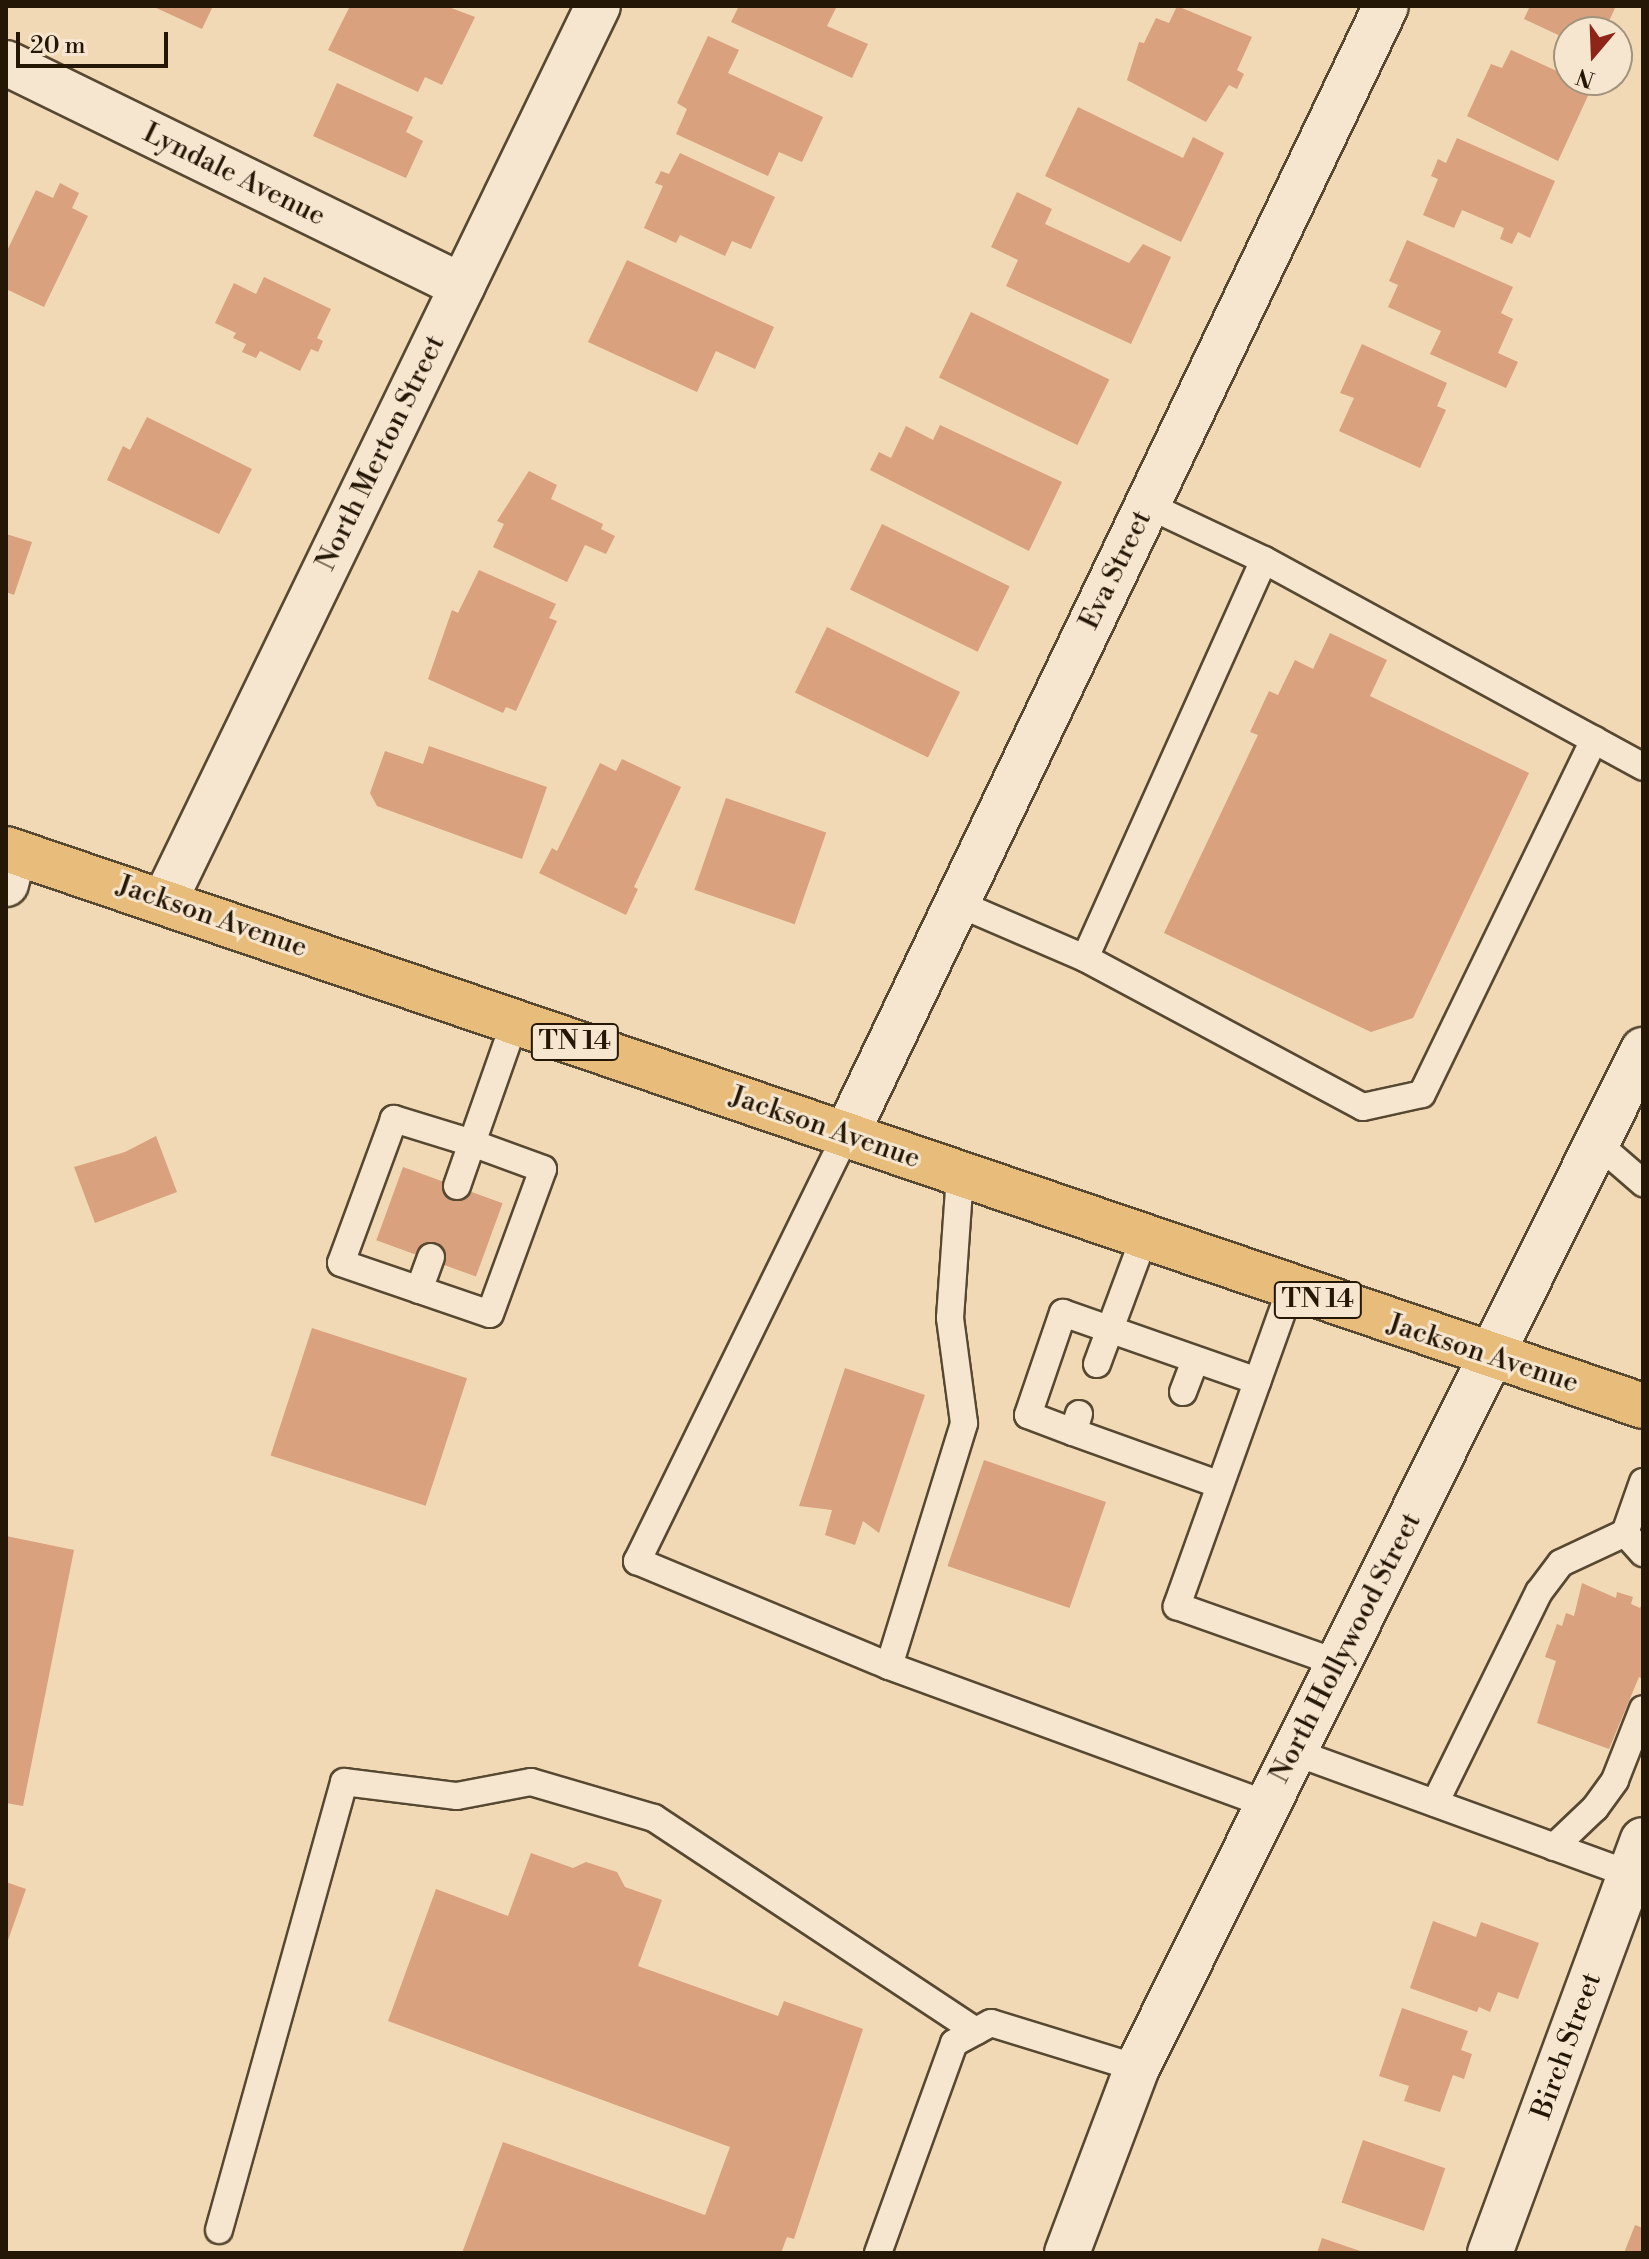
<!DOCTYPE html>
<html>
<head>
<meta charset="utf-8">
<style>
	body { margin:0 }
	#map { position:relative; width:1649px; height:2259px; overflow:hidden; background:#f1d9b5; font-family:"Libre Bodoni",serif }
	div>[style] { position:absolute }
	[style*='--x'] { left:calc(var(--x)*1px); top:calc(var(--y)*1px); width:calc(var(--w)*1px); rotate:calc(var(--a)*1deg) }
	.building>* { inset:0; background:#d9a17e; transform-origin:0 0 }
	.roads { filter:drop-shadow(2px 0 #574831) drop-shadow(-2px 0 #574831) drop-shadow(0 2px #574831) drop-shadow(0 -2px #574831) }
	.service>* { height:26px; margin:-13px; padding:0 13px; transform-origin:13px; border-radius:13px; background:#f6e6cf }
	.minor>* { height:44px; margin:-22px; padding:0 22px; transform-origin:22px; border-radius:22px; background:#f6e6cf }
	.secondary>* { height:44px; margin:-22px; padding:0 22px; transform-origin:22px; border-radius:22px; background:#f6e6cf }
	.primary>* { height:44px; margin:-22px; padding:0 22px; transform-origin:22px; border-radius:22px; background:#e8bc7a }
	span { translate:-50% -50%; white-space:nowrap; text-align:center; line-height:1.15; -webkit-text-stroke:6px #f6e6cf; paint-order:stroke }
	.shield-label span { padding:2px 6px; background:#f6e6cf; border:2px solid; border-radius:6px; -webkit-text-stroke-width:0 }
	.shield-label { font-size:26px; color:#241705; font-weight:700 }
	.street-label { font-size:28px; color:#241705 }
	.frame { position:absolute; inset:0; border:8px solid #241705; pointer-events:none }
	.north { position:absolute; left:1553px; top:16px; width:80px; height:80px; box-sizing:border-box; background:#f6e6cf; border:2px solid #a2937e; border-radius:50%; rotate:199deg; font-size:22px; font-weight:700; line-height:32px; text-align:center; color:#241705 }
	.north::after { content:''; display:block; margin:auto; width:28px; height:36px; background:#8f2418; clip-path:polygon(50% 0,100% 100%,50% 72%,0 100%) }
	.scale { position:absolute; left:16px; top:32px; width:152px; height:36px; box-sizing:border-box; border:4px solid #241705; border-top:0; padding-left:10px; font-size:24px; line-height:28px; white-space:nowrap; color:#241705; -webkit-text-stroke:6px #f6e6cf; paint-order:stroke }
</style>
</head>
<body>
<div id="map">
	<div class="building">
		<div style="clip-path:polygon(152px 6px,213px 6px,202px 29px)"></div>
		<div style="clip-path:polygon(350px 6px,446px 6px,475px 17px,442px 85px,425px 77px,418px 92px,328px 50px)"></div>
		<div style="clip-path:polygon(739px 6px,837px 6px,827px 26px,868px 44px,852px 78px,731px 22px)"></div>
		<div style="clip-path:polygon(1177px 6px,1252px 37px,1237px 70px,1244px 74px,1237px 89px,1229px 85px,1206px 122px,1127px 80px,1139px 42px,1144px 43px,1156px 18px,1169px 23px)"></div>
		<div style="clip-path:polygon(1530px 6px,1616px 6px,1604px 32px,1569px 32px,1569px 40px,1524px 19px)"></div>
		<div style="clip-path:polygon(708px 36px,739px 50px,728px 73px,823px 117px,802px 162px,779px 152px,768px 176px,676px 134px,687px 109px,677px 103px)"></div>
		<div style="clip-path:polygon(1511px 50px,1592px 87px,1558px 161px,1467px 116px,1491px 64px,1502px 68px)"></div>
		<div style="clip-path:polygon(337px 83px,413px 117px,406px 132px,423px 141px,406px 178px,313px 136px)"></div>
		<div style="clip-path:polygon(1078px 107px,1183px 158px,1193px 137px,1224px 153px,1181px 242px,1045px 176px)"></div>
		<div style="clip-path:polygon(1457px 138px,1555px 181px,1530px 238px,1518px 232px,1512px 244px,1500px 239px,1504px 228px,1462px 210px,1454px 228px,1423px 215px,1438px 179px,1431px 176px,1438px 159px,1446px 163px)"></div>
		<div style="clip-path:polygon(680px 153px,775px 197px,751px 249px,732px 241px,725px 256px,680px 235px,676px 243px,644px 228px,663px 186px,655px 183px,661px 171px,669px 174px)"></div>
		<div style="clip-path:polygon(60px 183px,79px 193px,72px 208px,88px 216px,44px 307px,6px 289px,6px 253px,36px 190px,53px 198px)"></div>
		<div style="clip-path:polygon(1017px 192px,1052px 209px,1045px 224px,1129px 263px,1143px 244px,1171px 257px,1131px 344px,1006px 286px,1018px 260px,991px 247px)"></div>
		<div style="clip-path:polygon(1407px 240px,1513px 287px,1501px 313px,1513px 319px,1498px 353px,1518px 362px,1506px 388px,1430px 354px,1441px 331px,1388px 307px,1398px 285px,1389px 281px)"></div>
		<div style="clip-path:polygon(627px 260px,774px 327px,755px 369px,716px 351px,697px 392px,588px 342px)"></div>
		<div style="clip-path:polygon(264px 277px,331px 309px,317px 338px,323px 341px,318px 352px,311px 349px,300px 371px,260px 351px,256px 358px,242px 352px,246px 344px,233px 338px,236px 333px,215px 323px,234px 283px,256px 294px)"></div>
		<div style="left:971px;top:312px;width:154px;height:73px;rotate:26deg"></div>
		<div style="clip-path:polygon(1362px 344px,1447px 383px,1437px 406px,1446px 410px,1420px 468px,1339px 431px,1354px 398px,1340px 393px)"></div>
		<div style="clip-path:polygon(147px 417px,252px 469px,219px 534px,107px 480px,123px 446px,130px 450px)"></div>
		<div style="clip-path:polygon(940px 425px,1062px 482px,1029px 551px,870px 470px,879px 452px,891px 458px,906px 426px,933px 440px)"></div>
		<div style="clip-path:polygon(529px 471px,557px 485px,551px 499px,603px 524px,601px 529px,615px 536px,606px 554px,585px 545px,567px 582px,493px 547px,504px 524px,497px 521px)"></div>
		<div style="left:882px;top:524px;width:142px;height:73px;rotate:26deg"></div>
		<div style="clip-path:polygon(6px 534px,32px 542px,14px 595px,6px 592px)"></div>
		<div style="clip-path:polygon(479px 570px,556px 604px,549px 618px,557px 621px,516px 711px,506px 707px,503px 713px,428px 679px,452px 610px,458px 613px)"></div>
		<div style="left:827px;top:627px;width:148px;height:73px;rotate:26deg"></div>
		<div style="clip-path:polygon(1330px 633px,1387px 660px,1370px 696px,1529px 773px,1413px 1018px,1371px 1032px,1164px 933px,1258px 735px,1250px 732px,1269px 691px,1278px 695px,1295px 660px,1313px 669px)"></div>
		<div style="clip-path:polygon(429px 746px,547px 787px,522px 859px,377px 806px,370px 793px,385px 751px,423px 764px)"></div>
		<div style="clip-path:polygon(622px 759px,681px 787px,634px 887px,638px 889px,626px 915px,539px 873px,552px 848px,557px 851px,600px 763px,616px 771px)"></div>
		<div style="left:726px;top:798px;width:106px;height:97px;rotate:19deg"></div>
		<div style="clip-path:polygon(156px 1136px,177px 1192px,95px 1223px,74px 1167px,125px 1152px)"></div>
		<div style="left:403px;top:1167px;width:106px;height:78px;rotate:20deg"></div>
		<div style="left:312px;top:1328px;width:163px;height:134px;rotate:18deg"></div>
		<div style="clip-path:polygon(845px 1368px,925px 1395px,879px 1533px,863px 1521px,855px 1545px,825px 1535px,832px 1510px,799px 1506px)"></div>
		<div style="left:984px;top:1460px;width:129px;height:112px;rotate:19deg"></div>
		<div style="clip-path:polygon(6px 1536px,74px 1550px,23px 1806px,6px 1803px)"></div>
		<div style="clip-path:polygon(1582px 1583px,1616px 1598px,1617px 1592px,1633px 1597px,1631px 1604px,1640px 1608px,1643px 1602px,1643px 1679px,1639px 1677px,1609px 1749px,1537px 1723px,1556px 1661px,1545px 1657px,1557px 1624px,1562px 1626px,1566px 1613px,1574px 1616px)"></div>
		<div style="clip-path:polygon(531px 1853px,573px 1868px,586px 1862px,617px 1872px,625px 1887px,662px 1900px,638px 1966px,778px 2016px,784px 2001px,863px 2029px,794px 2239px,787px 2237px,781px 2253px,462px 2253px,503px 2142px,705px 2215px,730px 2147px,388px 2021px,436px 1889px,508px 1916px)"></div>
		<div style="clip-path:polygon(6px 1882px,26px 1889px,6px 1946px)"></div>
		<div style="clip-path:polygon(1433px 1921px,1476px 1937px,1481px 1922px,1539px 1943px,1518px 1999px,1498px 1992px,1490px 2012px,1479px 2007px,1477px 2012px,1410px 1988px)"></div>
		<div style="clip-path:polygon(1402px 2008px,1468px 2031px,1461px 2050px,1472px 2054px,1464px 2079px,1453px 2075px,1440px 2112px,1404px 2101px,1409px 2086px,1379px 2076px)"></div>
		<div style="left:1363px;top:2140px;width:87px;height:66px;rotate:19deg"></div>
		<div style="clip-path:polygon(1635px 2225px,1643px 2228px,1643px 2253px,1624px 2253px)"></div>
		<div style="clip-path:polygon(1322px 2238px,1366px 2253px,1317px 2253px)"></div>
	</div>
	<div class="roads">
		<div class="service">
			<div style="--x:1264;--y:560;--w:432;--a:28.6"></div>
			<div style="--x:957;--y:903;--w:139;--a:23.3"></div>
			<div style="--x:1085;--y:958;--w:436;--a:-65.8"></div>
			<div style="--x:1264;--y:560;--w:129;--a:-154.8"></div>
			<div style="--x:1085;--y:958;--w:315;--a:28.2"></div>
			<div style="--x:1363;--y:1107;--w:60;--a:-12.4"></div>
			<div style="--x:1422;--y:1094;--w:394;--a:-64.1"></div>
			<div style="--x:846;--y:1135;--w:475;--a:116.1"></div>
			<div style="--x:637;--y:1561;--w:273;--a:22.6"></div>
			<div style="--x:889;--y:1666;--w:402;--a:20.1"></div>
			<div style="--x:1598;--y:1144;--w:60;--a:40.9"></div>
			<div style="--x:457;--y:1186;--w:46;--a:-70.8"></div>
			<div style="--x:472;--y:1143;--w:82;--a:-162.9"></div>
			<div style="--x:394;--y:1119;--w:153;--a:110.2"></div>
			<div style="--x:341;--y:1263;--w:157;--a:18.9"></div>
			<div style="--x:490;--y:1314;--w:154;--a:-69.9"></div>
			<div style="--x:543;--y:1169;--w:76;--a:-159.9"></div>
			<div style="--x:472;--y:1143;--w:129;--a:-70.6"></div>
			<div style="--x:419;--y:1290;--w:35;--a:-70"></div>
			<div style="--x:1290;--y:1290;--w:336;--a:109.7"></div>
			<div style="--x:1177;--y:1606;--w:171;--a:19.5"></div>
			<div style="--x:1097;--y:1364;--w:132;--a:-69.6"></div>
			<div style="--x:1183;--y:1392;--w:34;--a:-69"></div>
			<div style="--x:1079;--y:1414;--w:19;--a:108"></div>
			<div style="--x:1073;--y:1432;--w:156;--a:19.8"></div>
			<div style="--x:1073;--y:1432;--w:48;--a:-159.3"></div>
			<div style="--x:1028;--y:1415;--w:108;--a:-71.1"></div>
			<div style="--x:1063;--y:1313;--w:206;--a:19.3"></div>
			<div style="--x:1625;--y:1533;--w:27;--a:48"></div>
			<div style="--x:889;--y:1666;--w:254;--a:-72.8"></div>
			<div style="--x:964;--y:1423;--w:106;--a:-97.6"></div>
			<div style="--x:950;--y:1318;--w:144;--a:-86"></div>
			<div style="--x:1294;--y:1752;--w:357;--a:20"></div>
			<div style="--x:1435;--y:1803;--w:235;--a:-63.8"></div>
			<div style="--x:1539;--y:1592;--w:36;--a:-53"></div>
			<div style="--x:1561;--y:1563;--w:71;--a:-25.1"></div>
			<div style="--x:1625;--y:1533;--w:54;--a:-70.6"></div>
			<div style="--x:1554;--y:1847;--w:57;--a:-43.6"></div>
			<div style="--x:1595;--y:1808;--w:34;--a:-54"></div>
			<div style="--x:1615;--y:1780;--w:76;--a:-68.5"></div>
			<div style="--x:219;--y:2230;--w:465;--a:-74.4"></div>
			<div style="--x:344;--y:1782;--w:114;--a:7.1"></div>
			<div style="--x:457;--y:1796;--w:75;--a:-10.7"></div>
			<div style="--x:531;--y:1782;--w:128;--a:16.3"></div>
			<div style="--x:654;--y:1818;--w:386;--a:33.5"></div>
			<div style="--x:878;--y:2253;--w:223;--a:-70.1"></div>
			<div style="--x:954;--y:2043;--w:42;--a:-28.4"></div>
			<div style="--x:991;--y:2023;--w:153;--a:17.1"></div>
		</div>
		<div class="minor">
			<div style="--x:6;--y:63;--w:508;--a:26.06"></div>
			<div style="--x:6;--y:884;--w:33;--a:-76"></div>
			<div style="--x:165;--y:900;--w:993;--a:-64.16"></div>
			<div style="--x:846;--y:1135;--w:1251;--a:-64.44"></div>
			<div style="--x:1490;--y:2253;--w:440;--a:-69.7"></div>
		</div>
		<div class="secondary">
			<div style="--x:1067;--y:2253;--w:198;--a:-69.3"></div>
			<div style="--x:1137;--y:2068;--w:1137;--a:-63.57"></div>
		</div>
		<div class="primary">
			<div style="--x:6;--y:849;--w:1729;--a:18.79"></div>
		</div>
	</div>
	<div class="shield-label">
		<span style="left:575px;top:1042px">TN 14</span>
		<span style="left:1318px;top:1300px">TN 14</span>
	</div>
	<div class="street-label">
		<span style="left:234px;top:175px;rotate:26deg">Lyndale Avenue</span>
		<span style="left:381px;top:453px;rotate:-64deg">North Merton Street</span>
		<span style="left:1116px;top:570px;rotate:-64deg">Eva Street</span>
		<span style="left:212px;top:917px;rotate:19deg">Jackson Avenue</span>
		<span style="left:825px;top:1128px;rotate:19deg">Jackson Avenue</span>
		<span style="left:1483px;top:1354px;rotate:18deg">Jackson Avenue</span>
		<span style="left:1346px;top:1648px;rotate:-63deg">North Hollywood Street</span>
		<span style="left:1567px;top:2046px;rotate:-70deg">Birch Street</span>
	</div>
	<div class="frame"></div>
	<div class="north">N</div>
	<div class="scale">20 m</div>
</div>
</body>
</html>
